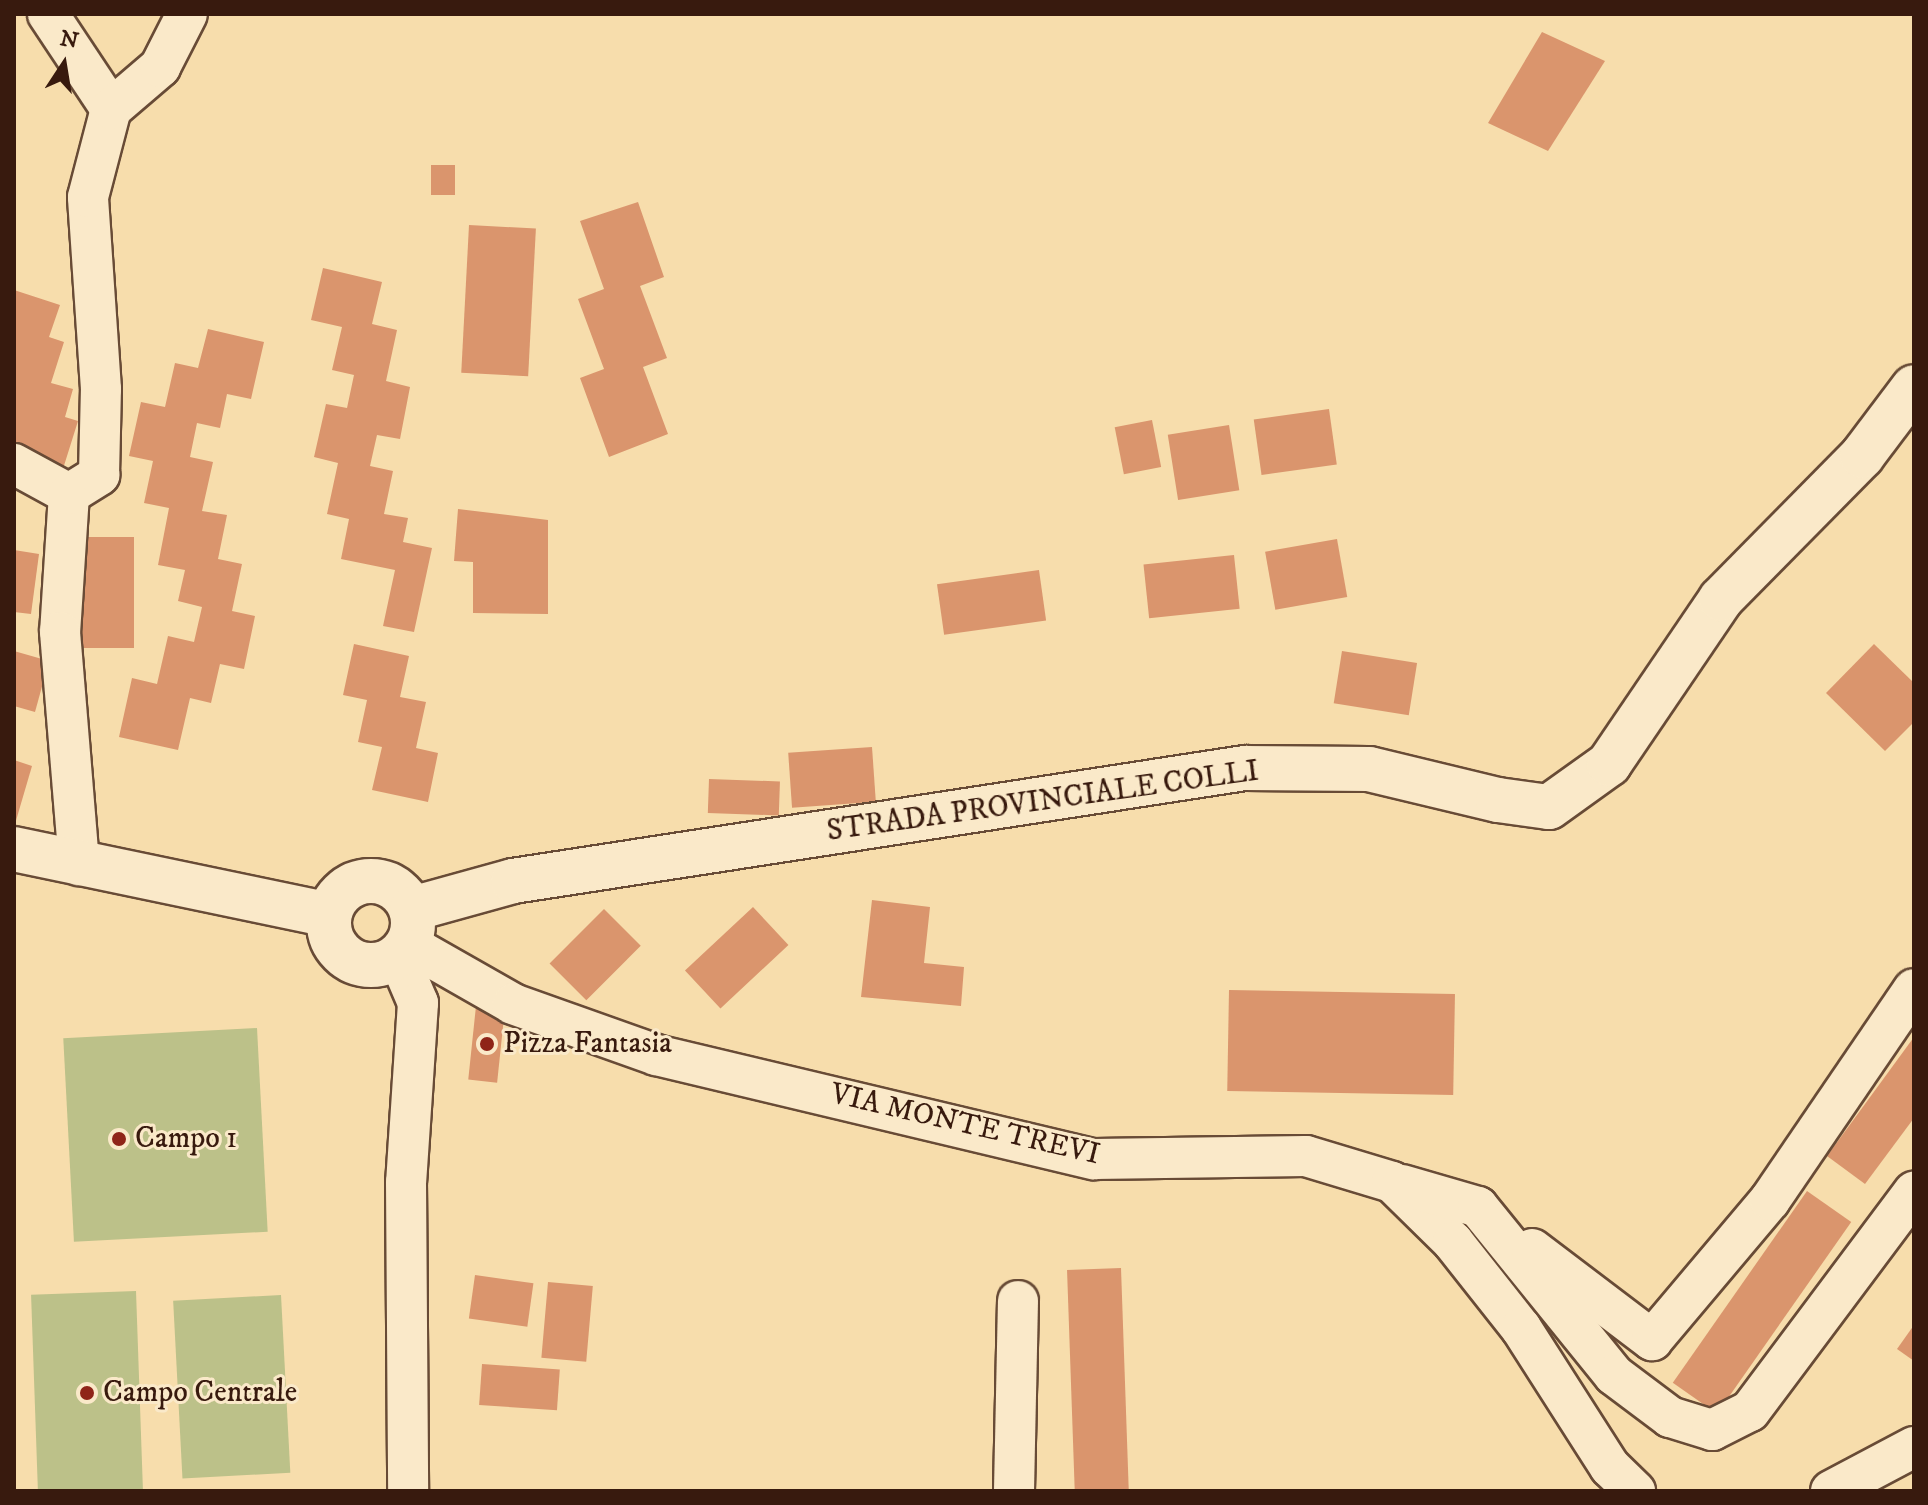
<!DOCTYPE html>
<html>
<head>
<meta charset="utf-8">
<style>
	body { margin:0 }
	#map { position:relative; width:1928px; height:1505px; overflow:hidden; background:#f7ddac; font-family:"IM FELL DW Pica",serif }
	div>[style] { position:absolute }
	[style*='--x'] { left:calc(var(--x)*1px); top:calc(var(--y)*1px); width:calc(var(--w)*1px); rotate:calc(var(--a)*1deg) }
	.green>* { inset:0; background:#bcc189; transform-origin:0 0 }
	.building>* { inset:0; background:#da956d; transform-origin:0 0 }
	.roads { filter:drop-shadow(2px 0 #684b36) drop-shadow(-2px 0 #684b36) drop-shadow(0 2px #684b36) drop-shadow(0 -2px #684b36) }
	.minor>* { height:40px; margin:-20px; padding:0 20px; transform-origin:20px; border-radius:20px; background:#fae9c9 }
	.tertiary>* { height:44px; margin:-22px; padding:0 22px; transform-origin:22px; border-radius:22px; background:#fae9c9 }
	.tertiary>.ring { margin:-22px; padding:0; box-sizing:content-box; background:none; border:44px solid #fae9c9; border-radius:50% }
	.dots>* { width:22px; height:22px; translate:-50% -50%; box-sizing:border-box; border:4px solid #fae9c9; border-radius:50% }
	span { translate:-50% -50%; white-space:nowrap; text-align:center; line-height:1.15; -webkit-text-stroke:6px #fae9c9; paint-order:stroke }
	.street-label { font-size:30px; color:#381a0e }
	.poi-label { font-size:30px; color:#381a0e }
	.left { translate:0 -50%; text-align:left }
	.frame { position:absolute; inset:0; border:16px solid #381a0e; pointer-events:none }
	.north { position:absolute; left:24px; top:24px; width:80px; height:80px; -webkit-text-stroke:6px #fae9c9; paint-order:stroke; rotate:12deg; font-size:22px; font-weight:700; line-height:32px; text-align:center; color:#381a0e }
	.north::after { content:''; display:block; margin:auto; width:28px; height:36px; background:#381a0e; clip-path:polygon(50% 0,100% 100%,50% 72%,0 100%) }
</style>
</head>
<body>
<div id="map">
	<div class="green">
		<div style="left:257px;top:1028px;width:204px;height:194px;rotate:87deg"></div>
		<div style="left:136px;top:1291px;width:200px;height:105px;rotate:88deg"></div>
		<div style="left:281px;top:1295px;width:178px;height:108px;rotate:87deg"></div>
	</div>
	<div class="building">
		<div style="clip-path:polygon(1542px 32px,1605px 61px,1548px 151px,1488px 123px)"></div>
		<div style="left:431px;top:165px;width:24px;height:30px"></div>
		<div style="clip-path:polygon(638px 202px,664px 277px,640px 286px,667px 358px,643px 367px,668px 434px,609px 457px,580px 378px,604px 369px,578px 299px,604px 289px,580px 221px)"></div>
		<div style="left:469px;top:225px;width:67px;height:148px;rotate:3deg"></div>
		<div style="clip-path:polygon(323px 268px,382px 282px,372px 324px,397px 330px,386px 381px,410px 387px,400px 439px,377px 435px,370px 466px,393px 471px,384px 514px,408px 518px,403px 542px,432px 548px,414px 632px,383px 626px,395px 570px,341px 559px,349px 519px,327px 514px,338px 463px,314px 457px,326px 404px,347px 408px,354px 375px,332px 370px,342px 327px,311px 320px)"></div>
		<div style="clip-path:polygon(14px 290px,60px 305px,49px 337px,64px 342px,51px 383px,73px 389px,65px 417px,78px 421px,62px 472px,14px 457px)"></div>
		<div style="clip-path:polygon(208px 329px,264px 342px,251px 399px,227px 394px,220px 428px,197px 423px,190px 457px,213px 462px,202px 511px,227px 515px,218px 559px,242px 564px,232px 611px,255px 616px,244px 669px,220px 664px,211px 703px,190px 698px,178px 750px,119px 737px,132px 678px,157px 684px,168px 636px,194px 642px,202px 607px,178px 601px,185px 570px,158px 565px,169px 508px,144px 503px,153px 461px,129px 456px,141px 402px,165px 407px,175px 363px,198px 368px)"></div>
		<div style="left:1329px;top:409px;width:56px;height:76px;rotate:82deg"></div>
		<div style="left:1152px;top:420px;width:48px;height:38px;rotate:79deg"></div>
		<div style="left:1229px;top:425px;width:66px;height:62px;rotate:81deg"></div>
		<div style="clip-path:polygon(458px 509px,548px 520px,548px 614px,473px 613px,473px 562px,454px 561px)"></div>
		<div style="left:74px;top:537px;width:60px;height:111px"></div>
		<div style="left:1337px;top:539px;width:59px;height:73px;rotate:80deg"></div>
		<div style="clip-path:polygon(14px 550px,39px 554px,31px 614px,14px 612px)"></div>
		<div style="left:1234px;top:555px;width:54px;height:91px;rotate:84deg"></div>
		<div style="left:1039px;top:570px;width:51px;height:103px;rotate:82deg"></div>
		<div style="clip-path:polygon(354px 644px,409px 656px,400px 697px,426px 702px,416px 748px,438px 753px,428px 802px,372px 790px,382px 747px,358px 742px,367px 700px,343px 695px)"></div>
		<div style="clip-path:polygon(1874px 644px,1914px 683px,1914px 722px,1885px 751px,1826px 693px)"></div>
		<div style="clip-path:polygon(14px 651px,49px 661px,35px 712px,14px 706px)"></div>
		<div style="left:1342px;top:651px;width:76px;height:53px;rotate:9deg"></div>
		<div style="left:872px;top:747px;width:55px;height:84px;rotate:86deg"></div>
		<div style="clip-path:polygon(14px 760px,32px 766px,15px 824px,14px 824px)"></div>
		<div style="left:709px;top:779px;width:71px;height:34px;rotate:2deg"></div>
		<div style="clip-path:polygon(872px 900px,930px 907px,924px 963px,964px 967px,961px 1006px,861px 997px)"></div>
		<div style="left:753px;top:907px;width:52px;height:93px;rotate:47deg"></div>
		<div style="left:604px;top:909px;width:52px;height:77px;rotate:45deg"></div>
		<div style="left:1229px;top:990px;width:226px;height:101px;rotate:1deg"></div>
		<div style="left:476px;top:1006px;width:29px;height:74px;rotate:6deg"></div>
		<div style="clip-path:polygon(1914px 1037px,1914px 1118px,1865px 1184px,1827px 1156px)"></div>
		<div style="left:1807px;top:1191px;width:54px;height:234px;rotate:35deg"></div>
		<div style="left:1121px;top:1268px;width:223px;height:54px;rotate:88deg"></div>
		<div style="left:475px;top:1275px;width:59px;height:44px;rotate:8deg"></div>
		<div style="left:548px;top:1282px;width:45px;height:76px;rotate:5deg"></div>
		<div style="clip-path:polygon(1914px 1325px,1914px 1361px,1897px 1349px)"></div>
		<div style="left:482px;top:1364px;width:78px;height:41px;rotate:4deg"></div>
	</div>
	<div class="roads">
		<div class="minor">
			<div style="--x:48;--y:14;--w:114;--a:56.4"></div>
			<div style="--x:14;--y:464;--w:63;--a:28.6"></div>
			<div style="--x:69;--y:494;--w:138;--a:93.7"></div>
			<div style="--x:60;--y:632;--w:234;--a:85.3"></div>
			<div style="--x:69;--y:494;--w:36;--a:-32"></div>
			<div style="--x:99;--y:475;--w:86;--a:-88.7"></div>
			<div style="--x:101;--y:389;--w:192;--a:-93.9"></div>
			<div style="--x:88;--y:197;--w:91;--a:-75.4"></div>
			<div style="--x:111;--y:109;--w:65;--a:-40.6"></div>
			<div style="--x:160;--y:67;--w:59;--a:-63"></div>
			<div style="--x:408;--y:944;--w:121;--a:29.7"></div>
			<div style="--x:513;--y:1004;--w:152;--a:19.6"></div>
			<div style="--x:656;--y:1055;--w:450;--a:13.4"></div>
			<div style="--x:1094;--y:1159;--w:212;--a:-0.8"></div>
			<div style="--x:1306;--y:1156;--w:90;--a:16.8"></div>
			<div style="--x:1392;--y:1182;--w:86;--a:44.5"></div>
			<div style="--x:1453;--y:1242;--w:110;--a:51.7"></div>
			<div style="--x:1521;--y:1328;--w:165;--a:57.4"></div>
			<div style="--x:1610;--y:1467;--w:35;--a:44"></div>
			<div style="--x:398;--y:956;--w:51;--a:66.9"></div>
			<div style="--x:418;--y:1003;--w:179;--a:93.8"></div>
			<div style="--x:406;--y:1182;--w:309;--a:89.6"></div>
			<div style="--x:1402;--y:1185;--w:79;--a:16.1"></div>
			<div style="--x:1478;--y:1207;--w:216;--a:51"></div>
			<div style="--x:1614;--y:1375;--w:70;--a:36.9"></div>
			<div style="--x:1670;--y:1417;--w:44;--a:17.2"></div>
			<div style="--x:1712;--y:1430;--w:42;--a:-26.6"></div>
			<div style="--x:1750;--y:1411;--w:274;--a:-53.2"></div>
			<div style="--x:1532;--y:1249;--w:151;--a:37.2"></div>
			<div style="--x:1652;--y:1340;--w:183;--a:-49.9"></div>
			<div style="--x:1770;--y:1200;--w:255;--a:-55.7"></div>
			<div style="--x:1014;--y:1491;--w:190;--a:-88.8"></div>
			<div style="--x:1831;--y:1491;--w:94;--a:-27.9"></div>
		</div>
		<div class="tertiary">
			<div style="--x:14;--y:849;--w:322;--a:11.8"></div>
			<div class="ring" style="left:329px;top:881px;width:40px;height:40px"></div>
			<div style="--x:412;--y:909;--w:105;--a:-15.5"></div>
			<div style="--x:513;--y:881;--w:741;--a:-8.78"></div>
			<div style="--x:1245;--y:768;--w:124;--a:0.5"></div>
			<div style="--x:1369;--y:769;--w:133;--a:13.5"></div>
			<div style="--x:1498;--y:800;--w:51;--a:7.8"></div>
			<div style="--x:1549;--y:807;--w:74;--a:-35.6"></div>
			<div style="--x:1609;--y:764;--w:199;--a:-55.8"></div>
			<div style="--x:1721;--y:599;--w:201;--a:-45.4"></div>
			<div style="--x:1862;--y:456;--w:86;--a:-53"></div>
		</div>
	</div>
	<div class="dots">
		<div style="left:487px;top:1044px;background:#8f2418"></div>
		<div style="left:119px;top:1139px;background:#8f2418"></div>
		<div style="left:87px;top:1393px;background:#8f2418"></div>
	</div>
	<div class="street-label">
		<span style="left:1043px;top:802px;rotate:-8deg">STRADA PROVINCIALE COLLI</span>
		<span style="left:965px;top:1125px;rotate:13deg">VIA MONTE TREVI</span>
	</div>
	<div class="poi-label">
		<span class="left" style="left:503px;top:1044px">Pizza Fantasia</span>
		<span class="left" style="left:135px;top:1139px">Campo 1</span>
		<span class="left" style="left:103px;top:1393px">Campo Centrale</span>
	</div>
	<div class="frame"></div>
	<div class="north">N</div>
</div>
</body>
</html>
